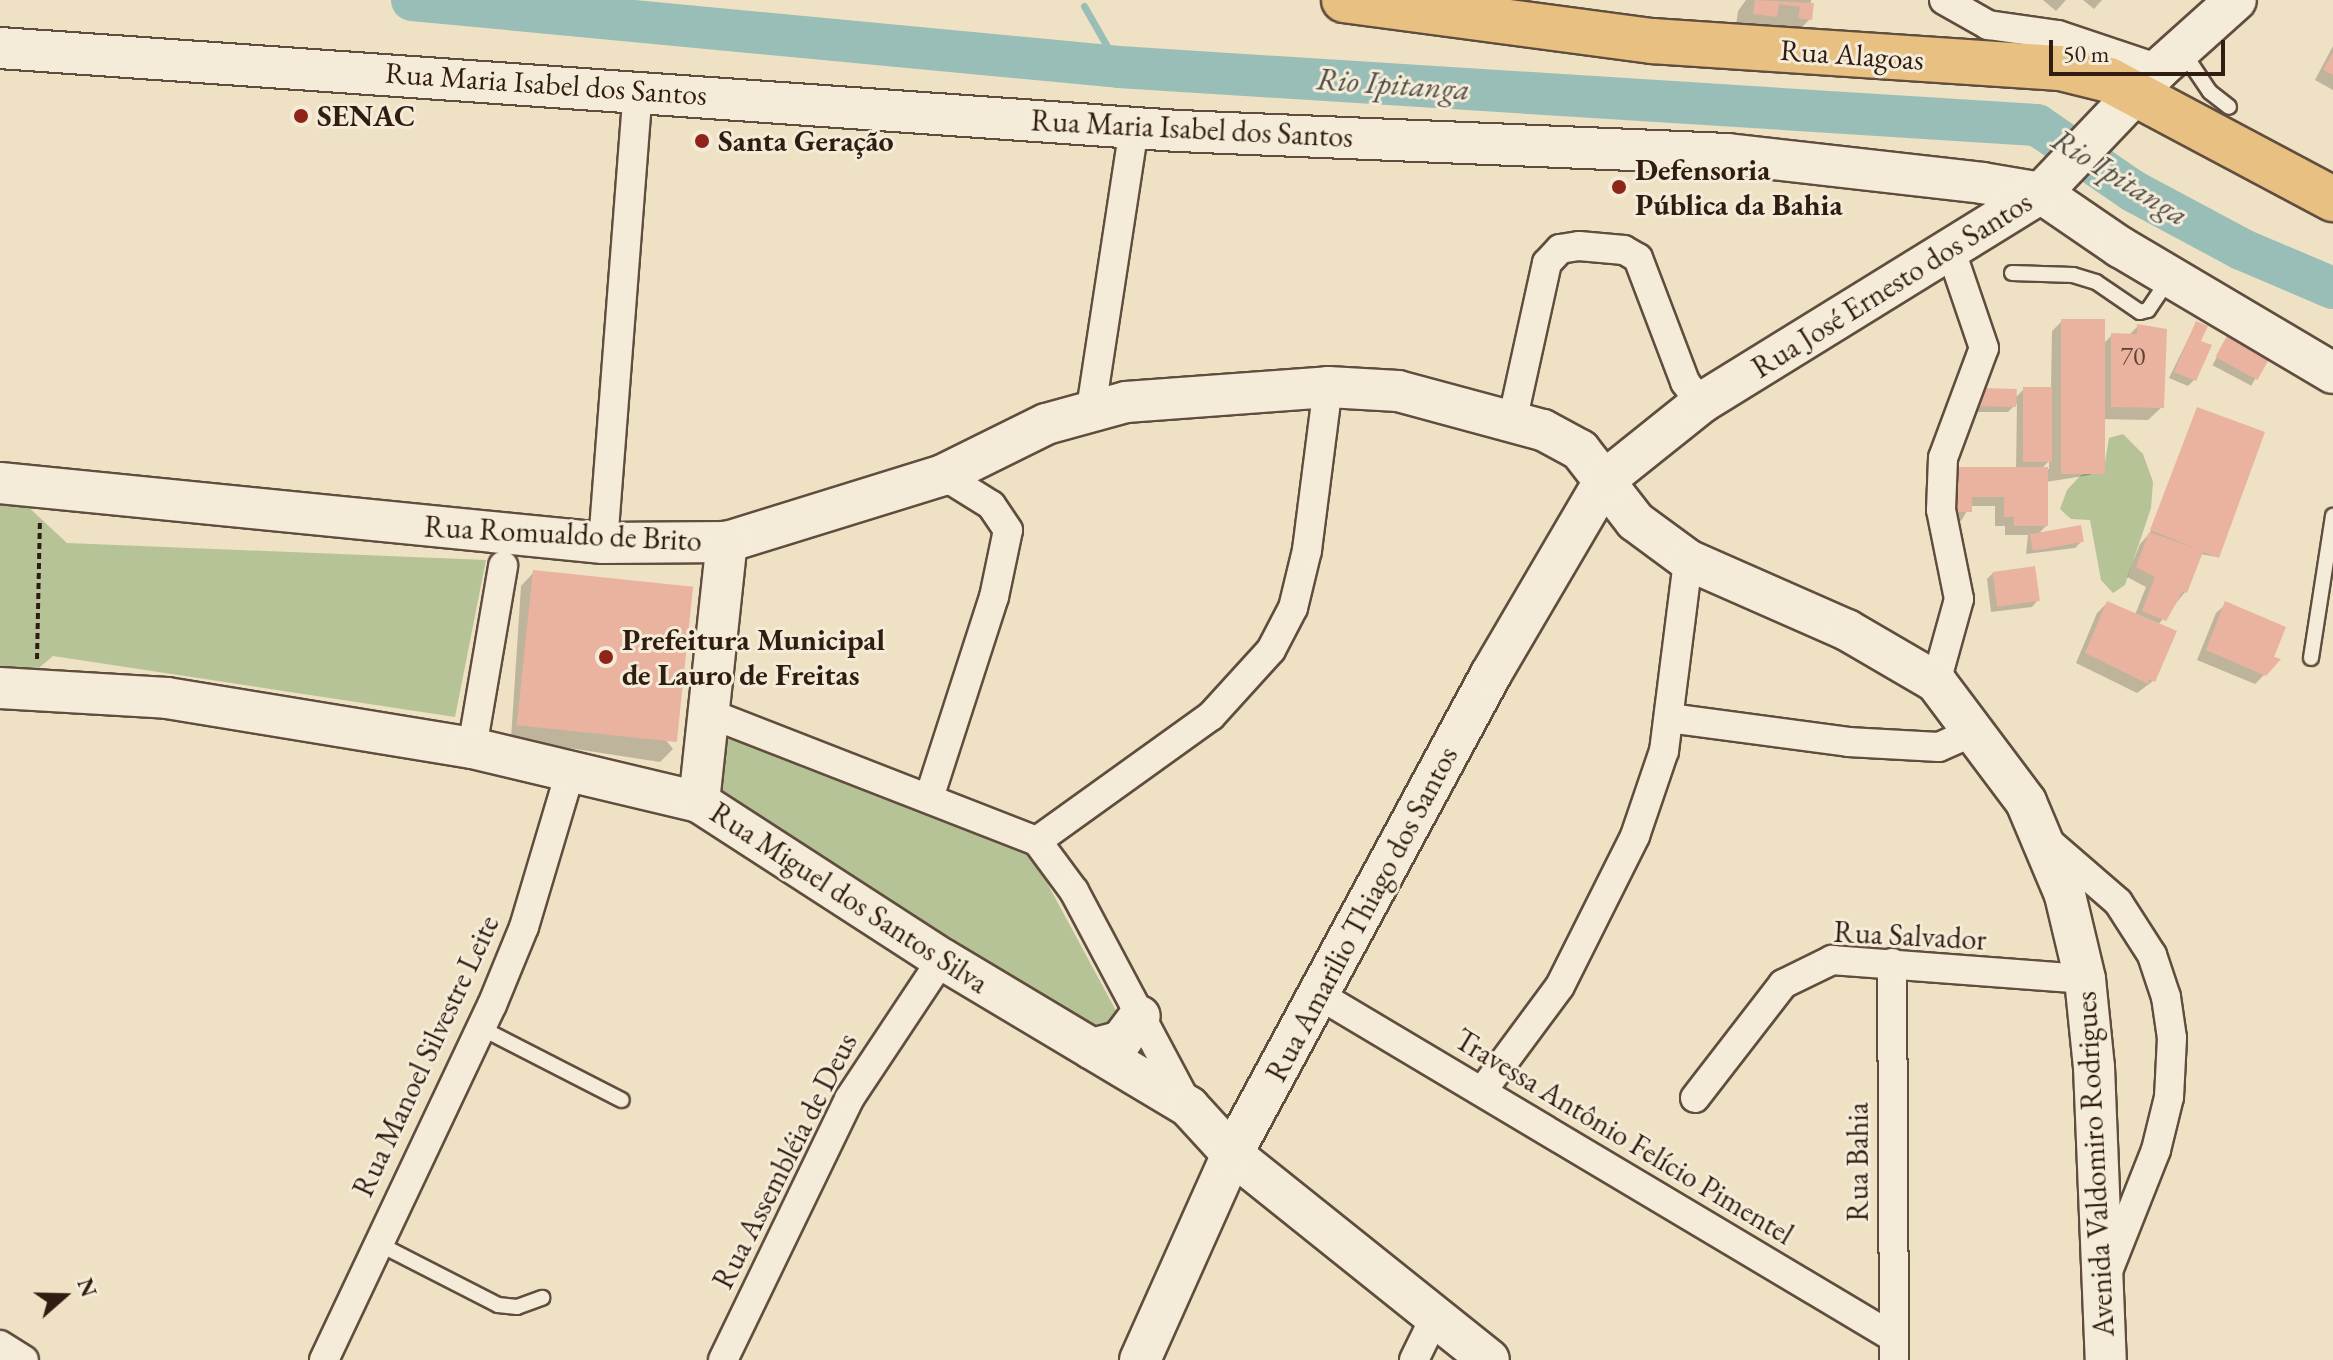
<!DOCTYPE html>
<html>
<head>
<meta charset="utf-8">
<style>
	body { margin:0 }
	#map { position:relative; width:2333px; height:1360px; overflow:hidden; background:#eee1c4; font-family:"EB Garamond",serif }
	div>[style] { position:absolute }
	[style*='--x'] { left:calc(var(--x)*1px); top:calc(var(--y)*1px); width:calc(var(--w)*1px); rotate:calc(var(--a)*1deg) }
	.green>* { inset:0; background:#b6c396 }
	.shadow>* { inset:0; background:#0003; transform-origin:0 0 }
	.stream>* { height:7px; margin:-3.5px; padding:0 3.5px; transform-origin:3.5px; border-radius:3.5px; background:#99bdb7 }
	.river>* { height:42px; margin:-21px; padding:0 21px; transform-origin:21px; border-radius:21px; background:#99bdb7 }
	.building>* { inset:0; background:#e9b3a0; transform-origin:0 0 }
	.path>* { height:4px; margin-top:-2px; transform-origin:0; background:repeating-linear-gradient(90deg,#311c11 0 6px,transparent 0 10px) }
	.roads { filter:drop-shadow(2px 0 #604d3e) drop-shadow(-2px 0 #604d3e) drop-shadow(0 2px #604d3e) drop-shadow(0 -2px #604d3e) }
	.lane>* { height:14px; margin:-7px; padding:0 7px; transform-origin:7px; border-radius:7px; background:#f4ecd9 }
	.street>* { height:28px; margin:-14px; padding:0 14px; transform-origin:14px; border-radius:14px; background:#f4ecd9 }
	.secondary>* { height:40px; margin:-20px; padding:0 20px; transform-origin:20px; border-radius:20px; background:#f4ecd9 }
	.primary>* { height:44px; margin:-22px; padding:0 22px; transform-origin:22px; border-radius:22px; background:#e7c082 }
	.dots>* { width:22px; height:22px; translate:-50% -50%; box-sizing:border-box; border:4px solid #f4ecd9; border-radius:50% }
	span { translate:-50% -50%; white-space:nowrap; text-align:center; line-height:1.15; -webkit-text-stroke:6px #f4ecd9; paint-order:stroke }
	.number-label { font-size:26px; color:#5f4235 }
	.number-label span { -webkit-text-stroke-width:0 }
	.street-label { font-size:30px; color:#311c11 }
	.poi-label { font-size:30px; color:#311c11; font-weight:700 }
	.left { translate:0 -50%; text-align:left }
	.water-label { font-size:32px; color:#504c43; font-style:italic }
	.north { position:absolute; left:24px; top:1256px; width:80px; height:80px; -webkit-text-stroke:6px #f4ecd9; paint-order:stroke; rotate:70deg; font-size:22px; font-weight:700; line-height:32px; text-align:center; color:#311c11 }
	.north::after { content:''; display:block; margin:auto; width:28px; height:36px; background:#311c11; clip-path:polygon(50% 0,100% 100%,50% 72%,0 100%) }
	.scale { position:absolute; left:2049px; top:40px; width:176px; height:36px; box-sizing:border-box; border:4px solid #311c11; border-top:0; padding-left:10px; font-size:24px; line-height:28px; white-space:nowrap; color:#311c11; -webkit-text-stroke:6px #f4ecd9; paint-order:stroke }
</style>
</head>
<body>
<div id="map">
	<div class="green">
		<div style="clip-path:polygon(2123px 434px,2143px 454px,2153px 482px,2151px 508px,2125px 585px,2113px 593px,2101px 580px,2090px 520px,2071px 519px,2060px 509px,2067px 490px,2081px 475px,2104px 468px,2109px 438px)"></div>
		<div style="clip-path:polygon(0 498px,24px 503px,67px 543px,486px 560px,455px 717px,53px 656px,33px 673px,0 675px)"></div>
		<div style="clip-path:polygon(723px 717px,1032px 855px,1121px 1020px,1104px 1040px,717px 790px)"></div>
	</div>
	<div class="shadow">
		<div style="clip-path:polygon(1746px 0,1811px 0,1810px 19px,1791px 38px,1780px 37px,1781px 26px,1767px 24px,1756px 36px,1735px 33px,1738px 11px)"></div>
		<div style="clip-path:polygon(2043px 0,2066px 0,2056px 11px)"></div>
		<div style="clip-path:polygon(2083px 0,2102px 0,2094px 9px)"></div>
		<div style="clip-path:polygon(2333px 46px,2333px 90px,2315px 80px)"></div>
		<div style="clip-path:polygon(evenodd,2062px 321px,2102px 345px,2112px 335px,2129px 335px,2138px 326px,2162px 407px,2148px 420px,2101px 419px,2100px 465px,2090px 475px,2046px 482px,2046px 526px,2040px 532px,2081px 542px,2075px 548px,2026px 554px,2028px 535px,2005px 535px,2005px 526px,1995px 526px,1995px 506px,1970px 506px,1961px 521px,1943px 520px,1944px 479px,2016px 469px,2017px 403px,2008px 412px,1966px 412px,1972px 396px,2015px 398px,2024px 389px,2051px 389px,2052px 331px,2062px 321px,2049px 461px,2049px 469px,2041px 469px,2049px 461px)"></div>
		<div style="clip-path:polygon(2196px 323px,2194px 380px,2188px 386px,2169px 378px)"></div>
		<div style="left:2228px;top:336px;width:44px;height:33px;rotate:28deg"></div>
		<div style="clip-path:polygon(2197px 409px,2262px 433px,2217px 557px,2200px 554px,2186px 591px,2158px 625px,2153px 681px,2137px 693px,2076px 663px,2097px 613px,2107px 603px,2135px 615px,2146px 587px,2127px 577px,2140px 544px,2150px 533px)"></div>
		<div style="clip-path:polygon(534px 572px,673px 749px,660px 762px,511px 739px,521px 586px)"></div>
		<div style="clip-path:polygon(1993px 573px,2038px 600px,2032px 607px,1991px 612px,1987px 579px)"></div>
		<div style="clip-path:polygon(2226px 604px,2278px 661px,2255px 684px,2197px 660px,2216px 613px)"></div>
	</div>
	<div class="stream">
		<div style="--x:1084;--y:6;--w:70;--a:60.2"></div>
	</div>
	<div class="river">
		<div style="--x:412;--y:0;--w:710;--a:5.41"></div>
		<div style="--x:1119;--y:67;--w:920;--a:3.62"></div>
		<div style="--x:2037;--y:125;--w:116;--a:34.5"></div>
		<div style="--x:2133;--y:191;--w:123;--a:28.2"></div>
		<div style="--x:2241;--y:249;--w:100;--a:23"></div>
	</div>
	<div class="building">
		<div style="clip-path:polygon(1755px 0,1814px 3px,1812px 20px,1798px 18px,1800px 7px,1779px 4px,1777px 17px,1753px 14px)"></div>
		<div style="clip-path:polygon(2333px 52px,2333px 75px,2323px 70px)"></div>
		<div style="left:2061px;top:319px;width:44px;height:155px"></div>
		<div style="clip-path:polygon(2196px 321px,2208px 326px,2201px 341px,2212px 345px,2196px 381px,2174px 372px)"></div>
		<div style="clip-path:polygon(2137px 324px,2167px 329px,2164px 408px,2111px 407px,2111px 333px,2137px 334px)"></div>
		<div style="left:2228px;top:334px;width:48px;height:26px;rotate:29deg"></div>
		<div style="left:2023px;top:387px;width:29px;height:75px"></div>
		<div style="clip-path:polygon(1978px 388px,2017px 389px,2016px 407px,1970px 406px)"></div>
		<div style="clip-path:polygon(2197px 407px,2265px 432px,2219px 558px,2203px 552px,2187px 593px,2183px 591px,2166px 621px,2142px 611px,2155px 577px,2136px 567px,2149px 532px,2200px 550px,2150px 530px)"></div>
		<div style="clip-path:polygon(1952px 467px,2048px 467px,2048px 526px,2014px 526px,2014px 517px,2004px 517px,2004px 497px,1972px 497px,1972px 512px,1952px 512px)"></div>
		<div style="left:2081px;top:525px;width:17px;height:52px;rotate:80deg"></div>
		<div style="left:2035px;top:566px;width:35px;height:43px;rotate:82deg"></div>
		<div style="left:533px;top:570px;width:161px;height:156px;rotate:6deg"></div>
		<div style="clip-path:polygon(2107px 601px,2177px 631px,2155px 682px,2149px 679px,2148px 684px,2085px 653px)"></div>
		<div style="clip-path:polygon(2225px 601px,2286px 627px,2274px 657px,2281px 659px,2266px 676px,2206px 650px)"></div>
	</div>
	<div class="path">
		<div style="--x:37;--y:659;--w:139;--a:-88.8"></div>
	</div>
	<div class="roads">
		<div class="lane">
			<div style="--x:2183;--y:52;--w:48;--a:56"></div>
			<div style="--x:2210;--y:92;--w:24;--a:38"></div>
			<div style="--x:2012;--y:273;--w:61;--a:1.9"></div>
			<div style="--x:2073;--y:275;--w:24;--a:17"></div>
			<div style="--x:2096;--y:282;--w:53;--a:34.3"></div>
			<div style="--x:2140;--y:312;--w:8;--a:-14"></div>
			<div style="--x:2148;--y:310;--w:36;--a:-56"></div>
			<div style="--x:2311;--y:658;--w:144;--a:-81.2"></div>
			<div style="--x:481;--y:1028;--w:158;--a:27.1"></div>
			<div style="--x:377;--y:1243;--w:136;--a:27.1"></div>
			<div style="--x:498;--y:1305;--w:19;--a:6"></div>
			<div style="--x:517;--y:1307;--w:27;--a:-20"></div>
		</div>
		<div class="street">
			<div style="--x:1944;--y:0;--w:51;--a:29.6"></div>
			<div style="--x:1988;--y:25;--w:71;--a:8.1"></div>
			<div style="--x:2058;--y:35;--w:107;--a:18.6"></div>
			<div style="--x:1091;--y:409;--w:284;--a:-81.3"></div>
			<div style="--x:1512;--y:422;--w:163;--a:-77.6"></div>
			<div style="--x:1547;--y:263;--w:19;--a:-47"></div>
			<div style="--x:1560;--y:249;--w:19;--a:-9"></div>
			<div style="--x:1579;--y:246;--w:45;--a:5.1"></div>
			<div style="--x:1624;--y:250;--w:16;--a:30"></div>
			<div style="--x:1638;--y:258;--w:133;--a:69.2"></div>
			<div style="--x:1685;--y:382;--w:26;--a:53"></div>
			<div style="--x:603;--y:543;--w:455;--a:-85.6"></div>
			<div style="--x:1936;--y:682;--w:86;--a:-74.5"></div>
			<div style="--x:1959;--y:599;--w:91;--a:-101.4"></div>
			<div style="--x:1941;--y:510;--w:52;--a:-87.8"></div>
			<div style="--x:1943;--y:458;--w:117;--a:-69.6"></div>
			<div style="--x:1984;--y:348;--w:106;--a:-108.8"></div>
			<div style="--x:708;--y:713;--w:353;--a:21.3"></div>
			<div style="--x:1037;--y:841;--w:62;--a:53.5"></div>
			<div style="--x:1074;--y:891;--w:245;--a:62"></div>
			<div style="--x:1669;--y:718;--w:181;--a:7.6"></div>
			<div style="--x:1848;--y:742;--w:91;--a:3.1"></div>
			<div style="--x:1939;--y:747;--w:39;--a:-24"></div>
			<div style="--x:472;--y:748;--w:185;--a:-80.3"></div>
			<div style="--x:929;--y:798;--w:211;--a:-72.1"></div>
			<div style="--x:994;--y:597;--w:68;--a:-78.2"></div>
			<div style="--x:1008;--y:530;--w:30;--a:-124"></div>
			<div style="--x:991;--y:505;--w:57;--a:-148"></div>
			<div style="--x:2043;--y:837;--w:99;--a:40.9"></div>
			<div style="--x:2118;--y:902;--w:63;--a:57.3"></div>
			<div style="--x:2152;--y:955;--w:44;--a:71.6"></div>
			<div style="--x:2166;--y:997;--w:41;--a:81.7"></div>
			<div style="--x:2172;--y:1038;--w:59;--a:92.9"></div>
			<div style="--x:2169;--y:1097;--w:55;--a:103.8"></div>
			<div style="--x:2156;--y:1150;--w:130;--a:111.6"></div>
			<div style="--x:1037;--y:841;--w:214;--a:-35.7"></div>
			<div style="--x:1211;--y:716;--w:89;--a:-47.7"></div>
			<div style="--x:1271;--y:650;--w:47;--a:-62.4"></div>
			<div style="--x:1293;--y:608;--w:60;--a:-76.4"></div>
			<div style="--x:1307;--y:550;--w:164;--a:-82.7"></div>
			<div style="--x:1892;--y:963;--w:397;--a:89.7"></div>
			<div style="--x:1319;--y:995;--w:668;--a:30.79"></div>
			<div style="--x:1483;--y:1090;--w:129;--a:-53.5"></div>
			<div style="--x:1560;--y:986;--w:168;--a:-63.4"></div>
			<div style="--x:1635;--y:836;--w:90;--a:-71.2"></div>
			<div style="--x:1664;--y:751;--w:193;--a:-82.8"></div>
			<div style="--x:1695;--y:1098;--w:144;--a:-52.3"></div>
			<div style="--x:1783;--y:984;--w:55;--a:-26.1"></div>
			<div style="--x:1832;--y:960;--w:254;--a:4.3"></div>
			<div style="--x:0;--y:1345;--w:28;--a:32"></div>
			<div style="--x:324;--y:1360;--w:393;--a:-64.7"></div>
			<div style="--x:492;--y:1005;--w:84;--a:-67.7"></div>
			<div style="--x:524;--y:927;--w:161;--a:-73.4"></div>
			<div style="--x:723;--y:1360;--w:290;--a:-64.2"></div>
			<div style="--x:849;--y:1099;--w:168;--a:-56.4"></div>
			<div style="--x:1414;--y:1360;--w:46;--a:-64"></div>
		</div>
		<div class="secondary">
			<div style="--x:0;--y:48;--w:1182;--a:4.03"></div>
			<div style="--x:1179;--y:131;--w:549;--a:2.4"></div>
			<div style="--x:1728;--y:154;--w:256;--a:6.5"></div>
			<div style="--x:1982;--y:183;--w:60;--a:9.6"></div>
			<div style="--x:2041;--y:193;--w:96;--a:34.4"></div>
			<div style="--x:2120;--y:247;--w:247;--a:30.6"></div>
			<div style="--x:0;--y:483;--w:606;--a:5.68"></div>
			<div style="--x:603;--y:543;--w:124;--a:-0.5"></div>
			<div style="--x:727;--y:542;--w:226;--a:-17.2"></div>
			<div style="--x:943;--y:475;--w:115;--a:-26.3"></div>
			<div style="--x:1046;--y:424;--w:83;--a:-15.4"></div>
			<div style="--x:1126;--y:402;--w:203;--a:-4.2"></div>
			<div style="--x:1328;--y:387;--w:70;--a:3.3"></div>
			<div style="--x:1398;--y:391;--w:150;--a:15.1"></div>
			<div style="--x:1543;--y:430;--w:42;--a:28.4"></div>
			<div style="--x:1580;--y:450;--w:90;--a:52.2"></div>
			<div style="--x:1635;--y:521;--w:66;--a:36.3"></div>
			<div style="--x:1688;--y:560;--w:174;--a:23.8"></div>
			<div style="--x:1847;--y:630;--w:103;--a:30.3"></div>
			<div style="--x:1936;--y:682;--w:150;--a:53.1"></div>
			<div style="--x:2026;--y:802;--w:101;--a:67.2"></div>
			<div style="--x:2065;--y:895;--w:86;--a:76.6"></div>
			<div style="--x:2085;--y:979;--w:88;--a:84.2"></div>
			<div style="--x:2094;--y:1067;--w:293;--a:87.7"></div>
			<div style="--x:0;--y:688;--w:167;--a:3.4"></div>
			<div style="--x:167;--y:698;--w:309;--a:9.3"></div>
			<div style="--x:472;--y:748;--w:233;--a:13.4"></div>
			<div style="--x:699;--y:802;--w:289;--a:32.9"></div>
			<div style="--x:942;--y:959;--w:288;--a:30.9"></div>
			<div style="--x:1189;--y:1107;--w:64;--a:47.5"></div>
			<div style="--x:1232;--y:1154;--w:329;--a:38.7"></div>
			<div style="--x:699;--y:802;--w:262;--a:-83.9"></div>
			<div style="--x:1092;--y:1049;--w:30;--a:-15"></div>
			<div style="--x:1121;--y:1041;--w:31;--a:-53"></div>
			<div style="--x:1140;--y:1360;--w:226;--a:-65.9"></div>
			<div style="--x:1232;--y:1154;--w:545;--a:-61.65"></div>
			<div style="--x:1491;--y:674;--w:225;--a:-59.6"></div>
			<div style="--x:1605;--y:480;--w:123;--a:-38.7"></div>
			<div style="--x:1701;--y:403;--w:400;--a:-31.7"></div>
			<div style="--x:2041;--y:193;--w:171;--a:-46.4"></div>
			<div style="--x:2159;--y:69;--w:103;--a:-41.9"></div>
		</div>
		<div class="primary">
			<div style="--x:1344;--y:0;--w:311;--a:7.6"></div>
			<div style="--x:1652;--y:41;--w:409;--a:3.8"></div>
			<div style="--x:2060;--y:68;--w:50;--a:13.8"></div>
			<div style="--x:2109;--y:80;--w:254;--a:28"></div>
		</div>
	</div>
	<div class="dots">
		<div style="left:301px;top:116px;background:#8f2418"></div>
		<div style="left:702px;top:141px;background:#8f2418"></div>
		<div style="left:1619px;top:187px;background:#8f2418"></div>
		<div style="left:606px;top:657px;background:#8f2418"></div>
	</div>
	<div class="number-label">
		<span style="left:2133px;top:357px">70</span>
	</div>
	<div class="street-label">
		<span style="left:1852px;top:55px;rotate:4deg">Rua Alagoas</span>
		<span style="left:546px;top:84px;rotate:4deg">Rua Maria Isabel dos Santos</span>
		<span style="left:1192px;top:129px;rotate:3deg">Rua Maria Isabel dos Santos</span>
		<span style="left:1892px;top:285px;rotate:-32deg">Rua José Ernesto dos Santos</span>
		<span style="left:563px;top:534px;rotate:3deg">Rua Romualdo de Brito</span>
		<span style="left:849px;top:898px;rotate:33deg">Rua Miguel dos Santos Silva</span>
		<span style="left:1362px;top:914px;rotate:-62deg">Rua Amarilio Thiago dos Santos</span>
		<span style="left:1910px;top:936px;rotate:3deg">Rua Salvador</span>
		<span style="left:426px;top:1056px;rotate:-65deg">Rua Manoel Silvestre Leite</span>
		<span style="left:1624px;top:1137px;rotate:31deg">Travessa Antônio Felício Pimentel</span>
		<span style="left:785px;top:1161px;rotate:-63deg">Rua Assembléia de Deus</span>
		<span style="left:1858px;top:1162px;rotate:-90deg">Rua Bahia</span>
		<span style="left:2095px;top:1164px;rotate:-93deg">Avenida Valdomiro Rodrigues</span>
	</div>
	<div class="poi-label">
		<span class="left" style="left:317px;top:116px">SENAC</span>
		<span class="left" style="left:718px;top:141px">Santa Geração</span>
		<span class="left" style="left:1635px;top:187px">Defensoria<br>Pública da Bahia</span>
		<span class="left" style="left:622px;top:657px">Prefeitura Municipal<br>de Lauro de Freitas</span>
	</div>
	<div class="water-label">
		<span style="left:1393px;top:84px;rotate:4deg">Rio Ipitanga</span>
		<span style="left:2120px;top:177px;rotate:32deg">Rio Ipitanga</span>
	</div>
	<div class="north">N</div>
	<div class="scale">50 m</div>
</div>
</body>
</html>
